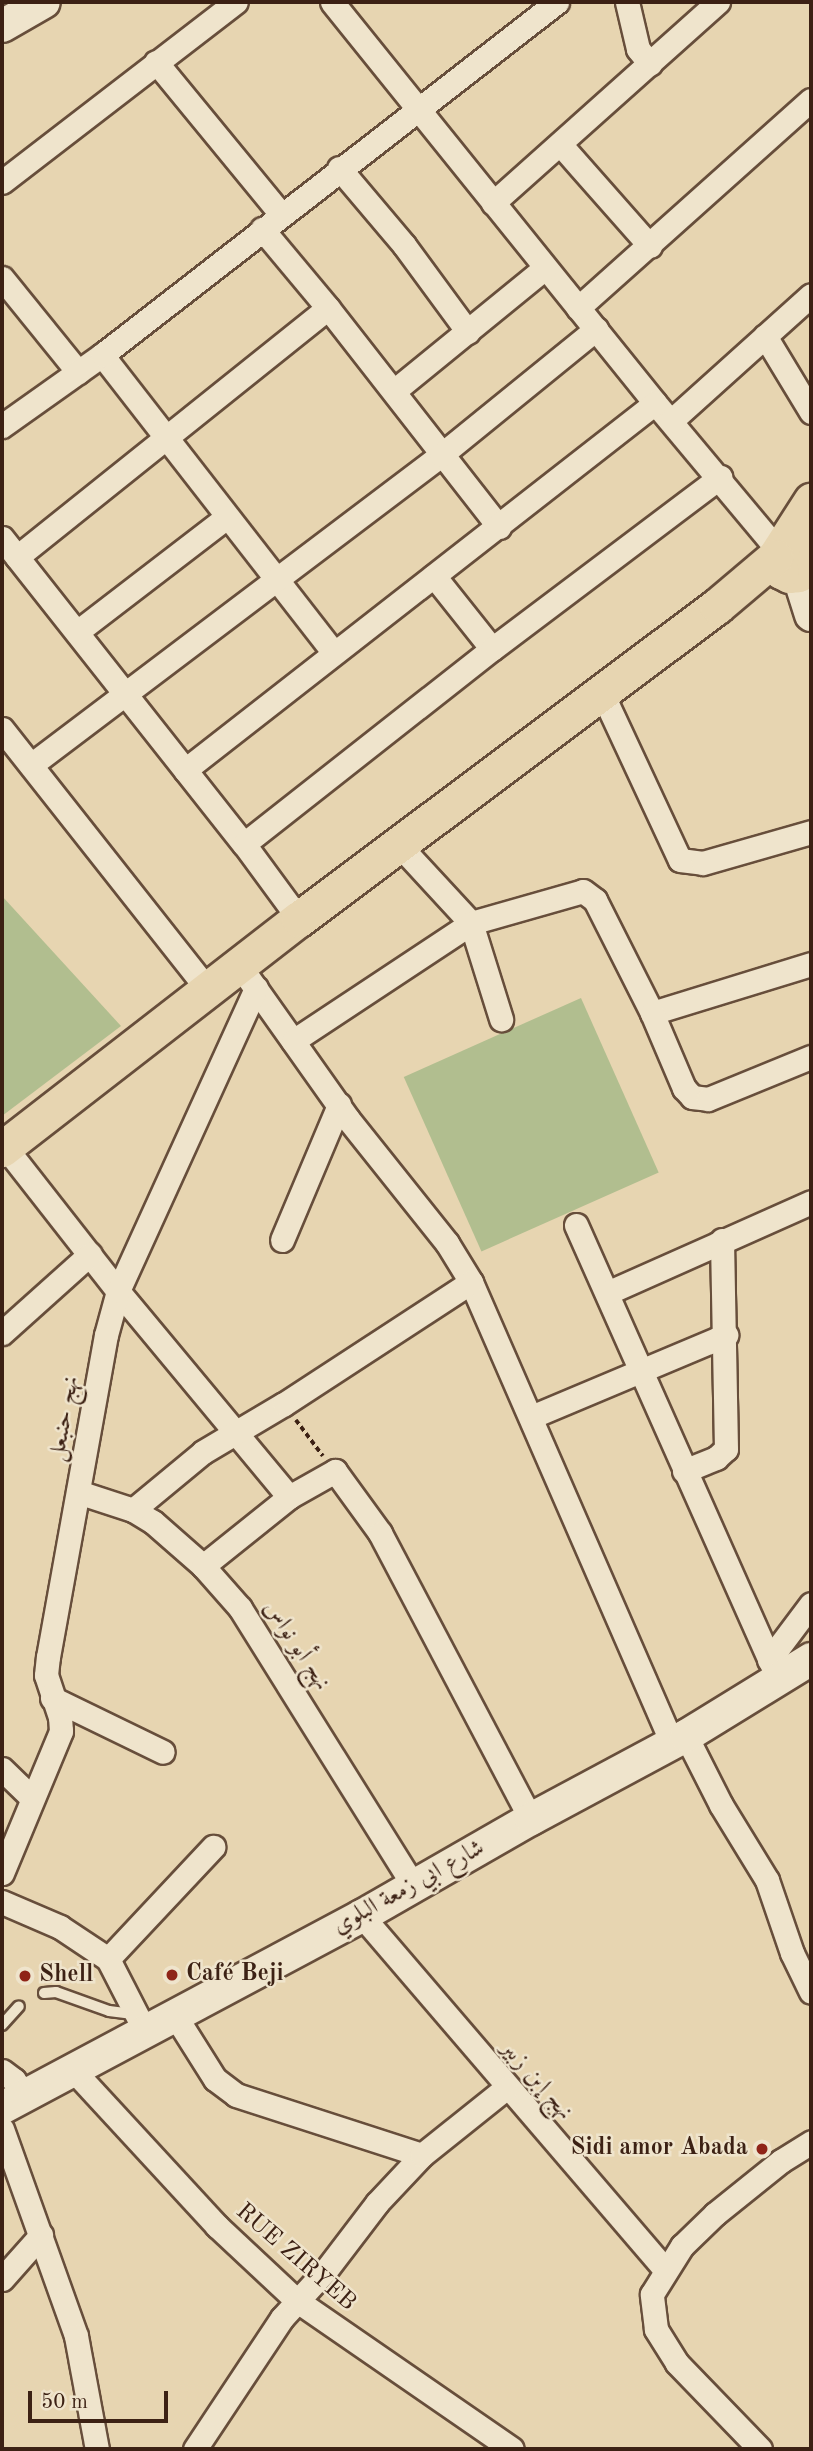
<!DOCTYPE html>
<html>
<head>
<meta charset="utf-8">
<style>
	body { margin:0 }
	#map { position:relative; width:813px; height:2451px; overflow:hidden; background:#e7d5b1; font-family:"Old Standard TT",Amiri,serif }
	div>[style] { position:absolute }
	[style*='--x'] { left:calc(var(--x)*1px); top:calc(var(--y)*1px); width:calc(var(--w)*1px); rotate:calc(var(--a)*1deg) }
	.green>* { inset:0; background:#b1be8f; transform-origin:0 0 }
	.path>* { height:3.5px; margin-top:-1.75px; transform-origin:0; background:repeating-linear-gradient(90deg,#3c2114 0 5px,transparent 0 8.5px) }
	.roads { filter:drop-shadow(2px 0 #674e3b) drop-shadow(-2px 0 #674e3b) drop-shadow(0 2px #674e3b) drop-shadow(0 -2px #674e3b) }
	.lane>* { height:10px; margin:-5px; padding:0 5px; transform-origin:5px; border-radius:5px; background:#efe4cc }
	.street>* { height:23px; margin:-11.5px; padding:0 11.5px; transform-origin:11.5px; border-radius:11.5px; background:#efe4cc }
	.secondary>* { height:32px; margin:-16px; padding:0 16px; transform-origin:16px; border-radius:16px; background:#efe4cc }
	.primary>* { height:35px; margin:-17.5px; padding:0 17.5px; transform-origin:17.5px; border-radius:17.5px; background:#e7d5b1 }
	.dots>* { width:19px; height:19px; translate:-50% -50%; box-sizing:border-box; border:4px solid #efe4cc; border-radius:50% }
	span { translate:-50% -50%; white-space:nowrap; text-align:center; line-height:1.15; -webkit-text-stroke:5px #efe4cc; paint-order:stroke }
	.street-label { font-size:24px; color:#3c2114 }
	.poi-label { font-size:24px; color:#3c2114; font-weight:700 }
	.left { translate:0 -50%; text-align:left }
	.right { translate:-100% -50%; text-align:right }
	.frame { position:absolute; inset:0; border:4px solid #3c2114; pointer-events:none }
	.scale { position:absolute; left:28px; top:2391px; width:140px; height:32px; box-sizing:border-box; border:4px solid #3c2114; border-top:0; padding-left:9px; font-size:21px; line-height:24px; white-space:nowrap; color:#3c2114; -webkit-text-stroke:5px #efe4cc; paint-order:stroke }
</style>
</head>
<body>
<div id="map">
	<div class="green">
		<div style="clip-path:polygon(2px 896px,121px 1026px,2px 1116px)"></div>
		<div style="left:581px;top:998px;width:191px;height:194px;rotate:66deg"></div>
	</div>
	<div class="path">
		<div style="--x:296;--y:1420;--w:45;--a:53.1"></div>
	</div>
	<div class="roads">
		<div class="lane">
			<div style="--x:44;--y:1993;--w:12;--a:-5"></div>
			<div style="--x:56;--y:1992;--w:56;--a:19.7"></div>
			<div style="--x:109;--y:2011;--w:26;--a:7"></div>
			<div style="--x:2;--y:2025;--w:25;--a:-48"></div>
		</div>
		<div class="street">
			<div style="--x:332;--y:2;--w:515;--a:51.15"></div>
			<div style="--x:655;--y:403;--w:192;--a:50.1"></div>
			<div style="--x:627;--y:2;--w:48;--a:76.8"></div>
			<div style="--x:638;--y:49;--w:19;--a:51"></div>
			<div style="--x:156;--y:62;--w:197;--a:50.6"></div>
			<div style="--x:560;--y:144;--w:136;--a:48.6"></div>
			<div style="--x:339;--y:168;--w:101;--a:49.8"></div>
			<div style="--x:404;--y:245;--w:108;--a:53.7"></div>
			<div style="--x:2;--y:182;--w:295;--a:-37.6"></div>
			<div style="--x:493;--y:203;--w:302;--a:-41.8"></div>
			<div style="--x:262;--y:229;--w:103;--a:50.1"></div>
			<div style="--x:328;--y:308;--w:278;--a:52"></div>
			<div style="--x:2;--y:278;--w:121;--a:51"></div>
			<div style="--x:578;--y:308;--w:312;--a:-41.8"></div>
			<div style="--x:765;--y:336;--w:89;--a:58.8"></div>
			<div style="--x:102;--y:355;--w:376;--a:52.1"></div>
			<div style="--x:394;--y:391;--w:195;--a:-39.2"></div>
			<div style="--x:671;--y:421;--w:188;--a:-42"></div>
			<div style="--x:2;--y:426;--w:123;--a:-35.4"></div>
			<div style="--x:102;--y:355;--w:576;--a:-37.81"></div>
			<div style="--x:2;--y:538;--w:390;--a:51.7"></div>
			<div style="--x:244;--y:844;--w:93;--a:53.7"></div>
			<div style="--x:17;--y:557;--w:398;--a:-38.7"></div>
			<div style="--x:434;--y:576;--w:93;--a:51.5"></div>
			<div style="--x:77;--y:632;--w:189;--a:-37.5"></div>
			<div style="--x:602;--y:693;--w:184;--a:65"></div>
			<div style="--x:680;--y:860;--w:23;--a:7"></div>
			<div style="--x:703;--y:863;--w:112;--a:-16"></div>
			<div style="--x:2;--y:729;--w:331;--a:51.7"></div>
			<div style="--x:31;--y:765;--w:514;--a:-37.09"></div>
			<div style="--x:441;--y:455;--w:200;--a:-39.1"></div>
			<div style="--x:185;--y:770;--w:596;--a:-37.98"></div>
			<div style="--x:244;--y:844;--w:315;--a:-38.2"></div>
			<div style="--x:492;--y:649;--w:286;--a:-37"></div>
			<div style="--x:399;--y:845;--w:106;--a:47.3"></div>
			<div style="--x:471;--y:923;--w:101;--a:72.6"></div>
			<div style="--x:249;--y:979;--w:171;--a:54.7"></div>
			<div style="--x:348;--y:1119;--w:159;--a:51.4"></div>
			<div style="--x:447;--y:1243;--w:46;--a:58.4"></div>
			<div style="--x:471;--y:1282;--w:503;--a:66.44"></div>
			<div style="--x:652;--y:1013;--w:166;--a:-17.1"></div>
			<div style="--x:293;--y:1041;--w:214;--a:-33.5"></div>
			<div style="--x:471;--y:923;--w:116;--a:-15.9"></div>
			<div style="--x:583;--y:891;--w:15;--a:37"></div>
			<div style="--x:595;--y:900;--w:127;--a:63.2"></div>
			<div style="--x:652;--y:1013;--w:82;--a:66.9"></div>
			<div style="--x:684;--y:1088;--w:12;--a:48"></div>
			<div style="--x:692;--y:1097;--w:16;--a:7"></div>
			<div style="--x:708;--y:1099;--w:111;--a:-22.2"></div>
			<div style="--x:5;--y:1147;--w:183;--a:51.9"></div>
			<div style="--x:118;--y:1291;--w:268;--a:50.3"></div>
			<div style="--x:576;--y:1225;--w:496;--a:66"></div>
			<div style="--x:282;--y:1240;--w:147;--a:-67.1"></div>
			<div style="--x:607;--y:1293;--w:223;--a:-24"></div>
			<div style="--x:2;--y:1333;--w:118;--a:-41.9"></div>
			<div style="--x:531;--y:1417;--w:212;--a:-22.8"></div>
			<div style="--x:684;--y:1471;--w:35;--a:-22"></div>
			<div style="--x:716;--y:1458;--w:13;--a:-42"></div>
			<div style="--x:726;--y:1449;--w:209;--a:-91.1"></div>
			<div style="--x:78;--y:1492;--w:58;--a:18.1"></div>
			<div style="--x:133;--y:1510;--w:23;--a:31"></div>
			<div style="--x:153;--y:1522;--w:67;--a:41.3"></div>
			<div style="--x:203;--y:1566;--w:56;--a:48.6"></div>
			<div style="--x:240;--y:1608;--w:328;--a:58"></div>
			<div style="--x:133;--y:1510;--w:91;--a:-39.6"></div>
			<div style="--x:203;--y:1452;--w:94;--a:-30.7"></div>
			<div style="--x:284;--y:1404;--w:223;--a:-33.1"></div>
			<div style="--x:203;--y:1566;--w:110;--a:-38.7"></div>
			<div style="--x:289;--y:1497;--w:53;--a:-29.5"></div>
			<div style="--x:335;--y:1471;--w:77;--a:54"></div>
			<div style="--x:380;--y:1533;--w:323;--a:62.2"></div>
			<div style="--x:769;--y:1660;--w:70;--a:-53.1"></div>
			<div style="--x:52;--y:1698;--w:123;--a:25.9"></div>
			<div style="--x:686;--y:1736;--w:77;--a:63.1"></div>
			<div style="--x:721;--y:1805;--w:88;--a:58.5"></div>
			<div style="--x:767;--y:1880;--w:77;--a:71.1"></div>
			<div style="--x:792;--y:1953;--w:43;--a:64"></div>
			<div style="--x:2;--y:1769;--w:42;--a:44"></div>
			<div style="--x:2;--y:1873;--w:154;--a:-67.4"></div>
			<div style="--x:61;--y:1731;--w:14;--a:-94"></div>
			<div style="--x:60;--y:1717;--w:44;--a:-108.4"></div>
			<div style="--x:46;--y:1675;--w:18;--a:-84"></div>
			<div style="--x:48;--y:1657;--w:327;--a:-79.8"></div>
			<div style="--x:106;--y:1335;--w:46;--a:-74.7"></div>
			<div style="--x:118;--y:1291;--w:333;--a:-65.5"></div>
			<div style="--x:2;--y:1902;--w:63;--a:23.3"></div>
			<div style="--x:60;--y:1927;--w:58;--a:33.7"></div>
			<div style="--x:108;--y:1959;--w:79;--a:62.8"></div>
			<div style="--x:362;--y:1916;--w:466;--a:49.4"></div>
			<div style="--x:108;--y:1959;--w:154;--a:-46.8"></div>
			<div style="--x:174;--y:2014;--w:77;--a:57.8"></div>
			<div style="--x:215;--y:2079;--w:26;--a:37"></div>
			<div style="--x:236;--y:2095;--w:195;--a:17.9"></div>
			<div style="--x:2;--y:2071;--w:15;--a:37"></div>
			<div style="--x:14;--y:2080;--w:21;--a:55"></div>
			<div style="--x:74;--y:2071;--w:211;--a:47.3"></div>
			<div style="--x:217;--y:2226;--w:108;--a:43.1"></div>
			<div style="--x:296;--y:2300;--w:262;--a:34.6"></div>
			<div style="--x:2;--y:2129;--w:220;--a:70.3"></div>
			<div style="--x:76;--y:2336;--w:115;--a:79.5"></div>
			<div style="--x:2;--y:2279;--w:59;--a:-48.4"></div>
			<div style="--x:195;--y:2449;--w:157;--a:-56.4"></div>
			<div style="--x:282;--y:2318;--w:65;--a:-47.5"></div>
			<div style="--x:326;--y:2270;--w:84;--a:-52.7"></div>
			<div style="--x:377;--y:2203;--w:66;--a:-46.8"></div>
			<div style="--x:422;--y:2155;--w:107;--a:-38.6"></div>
			<div style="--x:760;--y:2449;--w:120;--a:-134"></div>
			<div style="--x:677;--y:2363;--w:40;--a:-122"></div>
			<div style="--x:656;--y:2329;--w:35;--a:-97"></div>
			<div style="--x:652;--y:2294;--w:57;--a:-58"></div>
			<div style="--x:682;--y:2246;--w:46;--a:-44.1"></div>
			<div style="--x:715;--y:2214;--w:85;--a:-38.8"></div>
			<div style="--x:781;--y:2161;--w:36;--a:-32"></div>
		</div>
		<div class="secondary">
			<div style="--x:2;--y:26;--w:48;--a:-29.7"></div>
			<div style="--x:798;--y:574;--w:43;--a:72.4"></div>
			<div style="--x:2;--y:2108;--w:408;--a:-28.1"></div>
			<div style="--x:362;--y:1916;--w:195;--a:-29.9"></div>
			<div style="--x:531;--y:1819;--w:176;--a:-28.2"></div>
			<div style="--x:686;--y:1736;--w:147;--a:-31.6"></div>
		</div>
		<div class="primary">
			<div style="--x:785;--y:544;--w:14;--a:4"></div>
			<div style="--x:799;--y:545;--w:9;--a:41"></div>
			<div style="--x:806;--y:551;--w:16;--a:90"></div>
			<div style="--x:806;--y:567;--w:11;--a:139"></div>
			<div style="--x:798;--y:574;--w:9;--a:174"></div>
			<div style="--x:789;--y:575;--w:9;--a:-153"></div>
			<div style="--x:781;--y:571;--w:15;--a:-113"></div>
			<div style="--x:775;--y:557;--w:67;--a:-57.3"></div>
			<div style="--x:2;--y:1149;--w:376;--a:-37.8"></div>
			<div style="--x:299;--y:919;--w:522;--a:-36.83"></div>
			<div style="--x:717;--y:606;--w:76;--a:-40.2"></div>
		</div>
	</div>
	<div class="dots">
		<div style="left:172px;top:1975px;background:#8f2418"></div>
		<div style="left:25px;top:1976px;background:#8f2418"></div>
		<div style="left:762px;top:2149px;background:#8f2418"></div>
	</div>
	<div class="street-label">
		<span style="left:65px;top:1419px;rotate:-80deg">نهج حنبعل</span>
		<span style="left:296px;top:1646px;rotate:57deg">نهج أبو نواس</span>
		<span style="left:409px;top:1888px;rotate:-29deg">شارع ابي زمعة البلوي</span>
		<span style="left:536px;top:2081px;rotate:49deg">نهج إبن زبير</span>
		<span style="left:295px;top:2258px;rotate:41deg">RUE ZIRYEB</span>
	</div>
	<div class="poi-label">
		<span class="left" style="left:186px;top:1975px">Café Beji</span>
		<span class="left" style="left:39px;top:1976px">Shell</span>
		<span class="right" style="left:748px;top:2149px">Sidi amor Abada</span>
	</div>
	<div class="frame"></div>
	<div class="scale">50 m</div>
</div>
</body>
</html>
